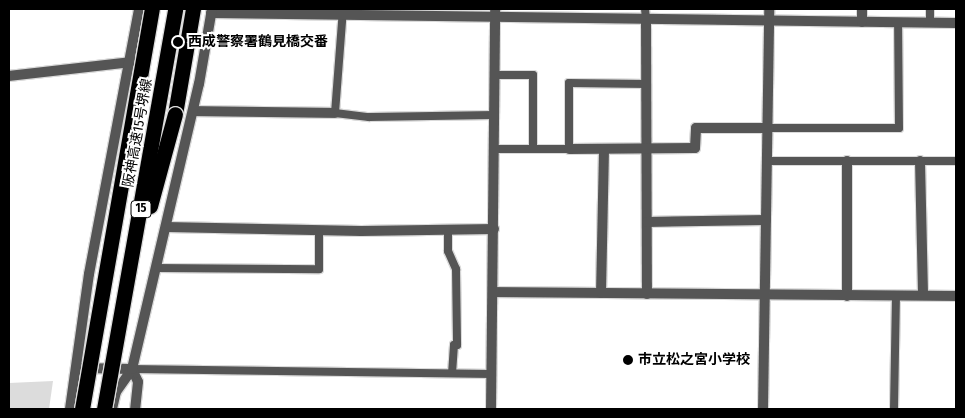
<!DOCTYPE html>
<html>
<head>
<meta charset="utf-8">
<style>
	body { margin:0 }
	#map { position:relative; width:965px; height:418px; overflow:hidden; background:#fff; font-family:"Fira Sans Condensed","Noto Sans JP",sans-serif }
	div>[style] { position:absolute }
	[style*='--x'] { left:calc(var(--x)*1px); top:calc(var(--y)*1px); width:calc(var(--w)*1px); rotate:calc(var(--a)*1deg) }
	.green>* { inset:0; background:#dcdcdc }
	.roads { filter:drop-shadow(1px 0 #dbdbdb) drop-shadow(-1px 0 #dbdbdb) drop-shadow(0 1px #dbdbdb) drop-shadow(0 -1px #dbdbdb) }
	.service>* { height:8px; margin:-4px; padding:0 4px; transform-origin:4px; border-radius:4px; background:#555 }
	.pedestrian>* { height:10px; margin:-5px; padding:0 5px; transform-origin:5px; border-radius:5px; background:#555 }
	.minor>* { height:10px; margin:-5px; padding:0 5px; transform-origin:5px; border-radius:5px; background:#555 }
	.tertiary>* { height:10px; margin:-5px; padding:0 5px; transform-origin:5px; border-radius:5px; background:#555 }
	.motorway>* { height:15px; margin:-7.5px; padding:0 7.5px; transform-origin:7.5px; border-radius:7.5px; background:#000 }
	.bridges { filter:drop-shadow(1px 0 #dbdbdb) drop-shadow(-1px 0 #dbdbdb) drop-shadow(0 1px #dbdbdb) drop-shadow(0 -1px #dbdbdb) }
	.motorway-bridge>* { height:15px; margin:-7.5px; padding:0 7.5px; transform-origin:7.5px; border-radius:7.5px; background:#000 }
	.dots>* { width:14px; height:14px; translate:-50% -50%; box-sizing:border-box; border:2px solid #fff; border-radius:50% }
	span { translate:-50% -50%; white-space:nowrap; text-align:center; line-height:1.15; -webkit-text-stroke:4px #fff; paint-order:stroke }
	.shield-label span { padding:1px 4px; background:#fff; border:1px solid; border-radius:4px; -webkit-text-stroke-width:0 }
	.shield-label { font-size:12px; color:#000; font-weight:700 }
	.poi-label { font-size:14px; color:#000; font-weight:700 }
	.left { translate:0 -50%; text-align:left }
	.street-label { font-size:14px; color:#000 }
	.frame { position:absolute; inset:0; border:10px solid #000; pointer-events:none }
</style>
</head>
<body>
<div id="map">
	<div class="green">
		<div style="clip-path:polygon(53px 381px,49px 409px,9px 409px,9px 383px)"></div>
	</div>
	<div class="roads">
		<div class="service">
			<div style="--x:343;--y:9;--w:104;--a:94.4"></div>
			<div style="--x:335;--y:113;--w:34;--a:7"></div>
			<div style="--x:369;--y:117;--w:125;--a:-0.9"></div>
			<div style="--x:645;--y:9;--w:10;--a:84"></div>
			<div style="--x:930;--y:23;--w:14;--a:-90"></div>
			<div style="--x:495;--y:75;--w:38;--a:0"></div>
			<div style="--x:533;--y:75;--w:74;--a:90"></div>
			<div style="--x:769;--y:128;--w:130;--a:0"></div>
			<div style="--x:899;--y:128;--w:106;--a:-90.5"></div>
			<div style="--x:494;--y:149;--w:75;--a:0"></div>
			<div style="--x:569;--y:149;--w:66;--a:-90"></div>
			<div style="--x:569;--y:83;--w:78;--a:0.7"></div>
			<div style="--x:767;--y:161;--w:189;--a:0"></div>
			<div style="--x:448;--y:230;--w:21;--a:90"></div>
			<div style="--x:448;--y:251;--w:20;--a:66"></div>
			<div style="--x:456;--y:269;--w:76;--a:89.2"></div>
			<div style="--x:457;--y:345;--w:3;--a:180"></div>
			<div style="--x:454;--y:345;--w:28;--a:94"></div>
			<div style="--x:156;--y:268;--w:163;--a:0.4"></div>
			<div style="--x:319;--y:269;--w:39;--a:-90"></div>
			<div style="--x:132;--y:369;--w:360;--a:0.8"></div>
			<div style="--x:894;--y:409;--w:113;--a:-89"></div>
		</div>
		<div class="pedestrian">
			<div style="--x:211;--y:13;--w:745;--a:0.77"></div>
		</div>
		<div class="minor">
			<div style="--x:862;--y:9;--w:13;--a:90"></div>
			<div style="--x:646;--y:19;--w:275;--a:89.8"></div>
			<div style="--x:9;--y:76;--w:123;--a:-6.5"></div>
			<div style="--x:193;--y:111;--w:142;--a:0.8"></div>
			<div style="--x:569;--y:149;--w:126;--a:-0.5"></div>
			<div style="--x:695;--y:148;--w:20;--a:-87"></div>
			<div style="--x:696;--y:128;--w:73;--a:0"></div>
			<div style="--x:847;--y:161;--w:135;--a:90"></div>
			<div style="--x:920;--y:161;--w:134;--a:88.7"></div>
			<div style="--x:647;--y:222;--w:119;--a:-1"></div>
			<div style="--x:166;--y:227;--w:195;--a:1.2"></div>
			<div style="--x:361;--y:231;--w:133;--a:-0.9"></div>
			<div style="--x:493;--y:292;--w:463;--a:0.5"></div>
			<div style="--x:601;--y:293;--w:144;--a:-88.8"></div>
			<div style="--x:83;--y:368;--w:49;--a:1.2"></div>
			<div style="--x:491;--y:409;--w:400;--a:-89.4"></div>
			<div style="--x:763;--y:409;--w:400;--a:-89.1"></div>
		</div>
		<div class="tertiary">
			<div style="--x:132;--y:369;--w:14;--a:65"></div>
			<div style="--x:138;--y:382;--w:27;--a:96"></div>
			<div style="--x:70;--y:409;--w:136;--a:-82"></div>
			<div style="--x:89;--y:274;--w:270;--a:-79.3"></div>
			<div style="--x:112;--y:409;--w:17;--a:-77"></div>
			<div style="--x:116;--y:392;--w:28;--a:-55"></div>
			<div style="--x:132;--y:369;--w:293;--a:-76.8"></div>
			<div style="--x:199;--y:84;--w:76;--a:-80.2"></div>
		</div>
		<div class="motorway">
			<div style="--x:175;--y:114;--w:107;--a:-80.3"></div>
		</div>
	</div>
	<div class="bridges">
		<div class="motorway-bridge">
			<div style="--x:150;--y:206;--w:95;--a:-74.8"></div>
			<div style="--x:82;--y:409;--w:406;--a:-80.1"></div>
			<div style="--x:104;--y:409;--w:406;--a:-79.9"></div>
		</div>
	</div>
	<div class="dots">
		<div style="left:178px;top:42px;background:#000"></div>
		<div style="left:628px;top:360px;background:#000"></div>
	</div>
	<div class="shield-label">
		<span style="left:141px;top:209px">15</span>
	</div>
	<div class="poi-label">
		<span class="left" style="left:188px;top:42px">西成警察署鶴見橋交番</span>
		<span class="left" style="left:638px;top:360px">市立松之宮小学校</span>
	</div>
	<div class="street-label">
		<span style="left:138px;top:133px;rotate:-80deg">阪神高速15号堺線</span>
	</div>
	<div class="frame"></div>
</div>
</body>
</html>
